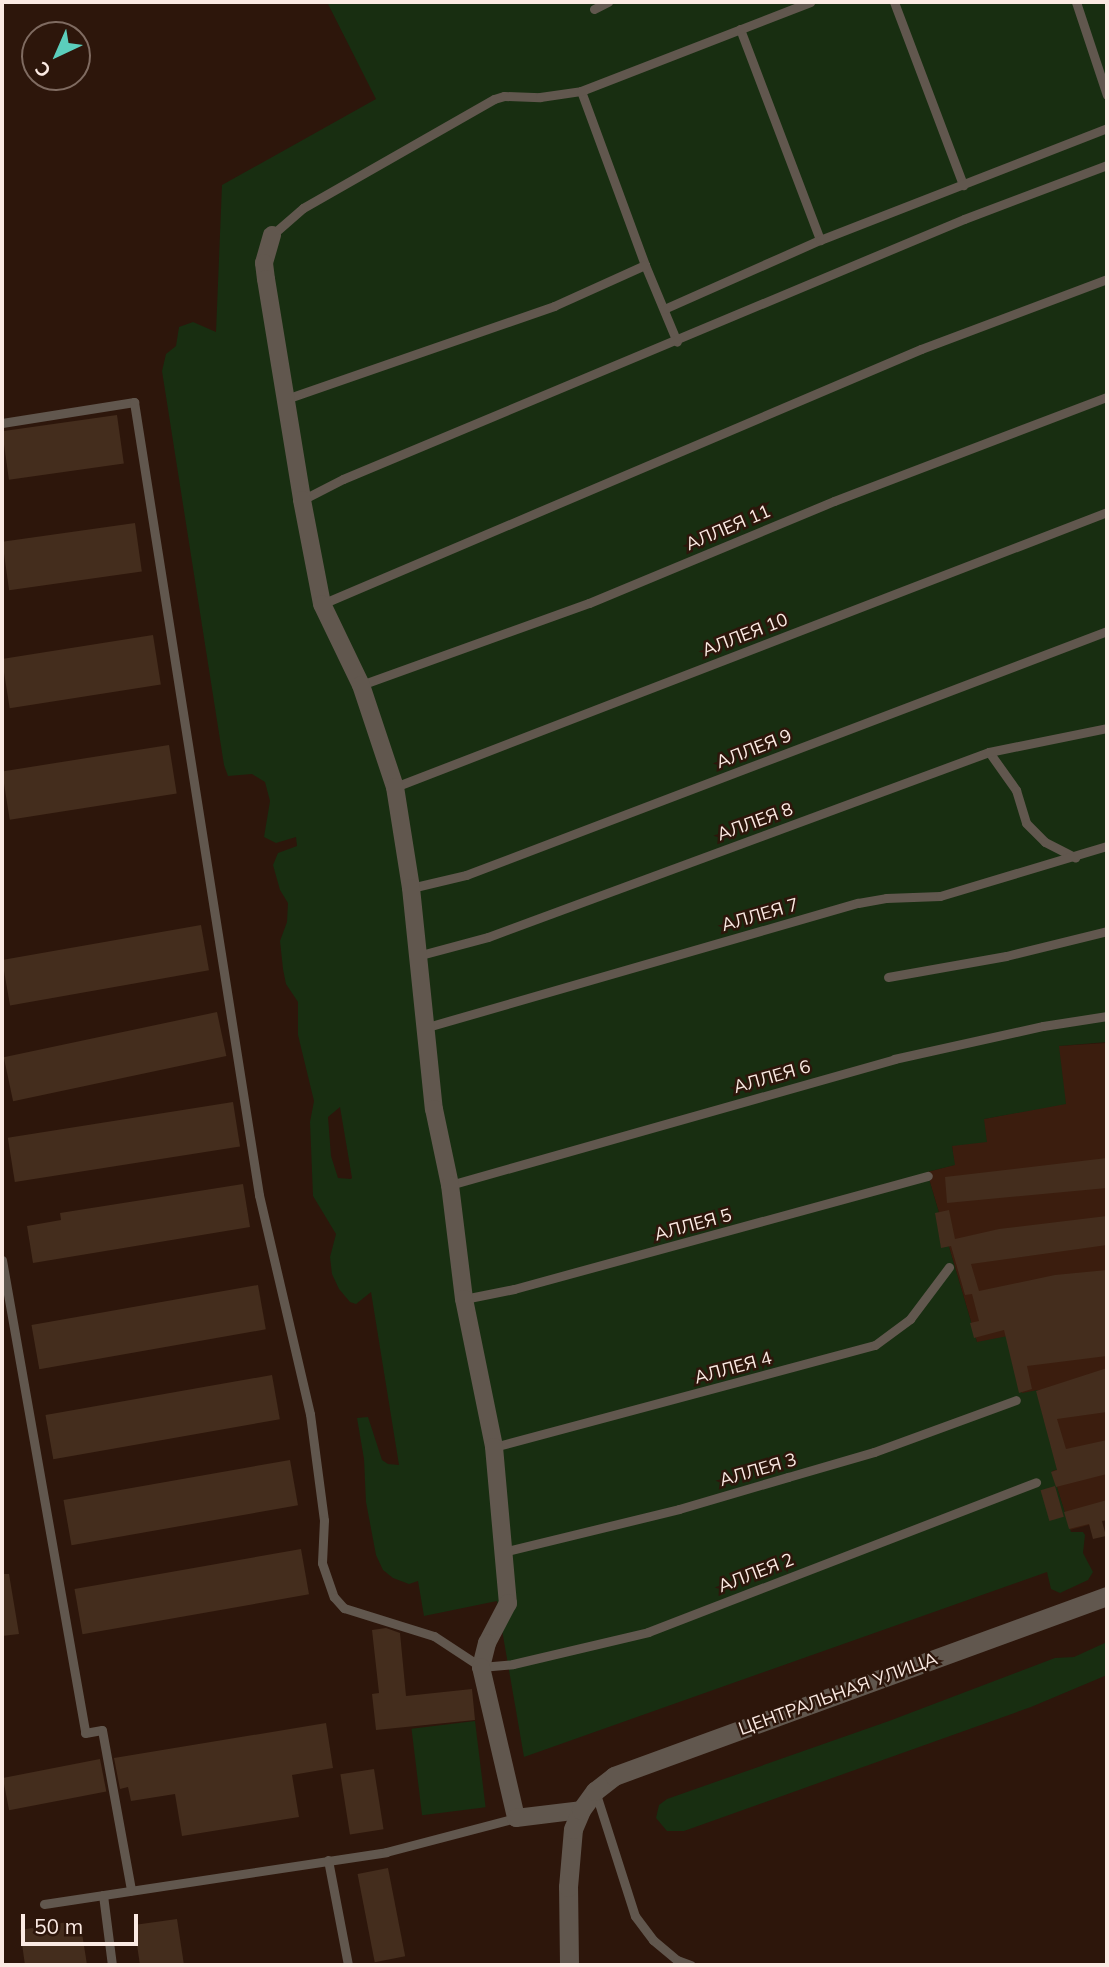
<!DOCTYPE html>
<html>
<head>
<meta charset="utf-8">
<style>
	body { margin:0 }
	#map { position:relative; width:1109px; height:1967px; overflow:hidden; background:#2d160b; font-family:Mulish,sans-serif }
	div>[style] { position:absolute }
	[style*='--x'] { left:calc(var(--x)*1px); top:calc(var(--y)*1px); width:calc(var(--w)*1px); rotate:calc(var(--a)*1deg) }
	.built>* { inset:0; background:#3b1d0e }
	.green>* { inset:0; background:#182e11; transform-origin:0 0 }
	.building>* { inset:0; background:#442d1d; transform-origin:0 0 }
	.service>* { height:9px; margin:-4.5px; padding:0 4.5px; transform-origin:4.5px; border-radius:4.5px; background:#61574e }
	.minor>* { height:18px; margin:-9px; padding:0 9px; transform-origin:9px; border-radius:9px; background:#61574e }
	.tertiary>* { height:19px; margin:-9.5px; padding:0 9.5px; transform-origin:9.5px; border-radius:9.5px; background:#61574e }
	span { translate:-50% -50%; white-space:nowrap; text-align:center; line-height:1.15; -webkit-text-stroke:5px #2d160b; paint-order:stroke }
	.street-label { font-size:18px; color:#fbeae3 }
	.frame { position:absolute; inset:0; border:4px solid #fbeae3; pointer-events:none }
	.north { position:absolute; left:21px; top:21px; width:70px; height:70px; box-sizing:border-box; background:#2d160b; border:2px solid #7f6b61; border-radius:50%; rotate:224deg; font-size:19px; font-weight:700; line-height:28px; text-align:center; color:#fbeae3 }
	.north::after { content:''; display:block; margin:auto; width:24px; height:32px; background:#5bcebc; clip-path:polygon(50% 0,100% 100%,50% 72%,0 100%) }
	.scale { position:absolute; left:21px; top:1914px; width:117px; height:32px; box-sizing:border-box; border:4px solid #fbeae3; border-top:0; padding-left:9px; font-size:21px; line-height:24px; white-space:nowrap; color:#fbeae3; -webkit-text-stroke:5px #2d160b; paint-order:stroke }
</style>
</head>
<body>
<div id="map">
	<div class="built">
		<div style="clip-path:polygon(1107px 1043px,1107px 1520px,1070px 1530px,1052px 1471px,1058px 1469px,1038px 1390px,1023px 1394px,977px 1342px,927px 1172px,954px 1165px,952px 1146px,984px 1119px,1065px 1103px,1058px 1046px)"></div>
	</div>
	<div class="green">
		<div style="clip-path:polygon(evenodd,327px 2px,1107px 2px,1107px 1042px,1059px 1046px,1066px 1104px,984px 1119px,987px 1142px,952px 1146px,955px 1165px,927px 1172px,977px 1342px,1008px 1336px,1022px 1393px,1038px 1390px,1059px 1469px,1052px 1471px,1071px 1532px,1083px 1532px,1085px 1535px,1083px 1553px,1093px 1572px,1088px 1580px,1060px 1593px,1051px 1589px,1047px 1572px,524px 1757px,497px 1601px,424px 1616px,418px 1581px,409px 1584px,393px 1578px,383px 1570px,376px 1555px,366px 1502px,364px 1459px,357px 1418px,368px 1417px,382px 1460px,388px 1464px,399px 1465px,371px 1292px,356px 1304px,350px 1302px,339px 1289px,332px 1274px,330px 1257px,336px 1234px,313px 1196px,310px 1122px,314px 1101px,298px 1035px,298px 1002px,286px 984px,283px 969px,280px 941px,287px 922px,288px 903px,280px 890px,273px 865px,278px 853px,297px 846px,296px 837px,276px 843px,264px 837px,270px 801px,265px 782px,252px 774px,228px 776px,224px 765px,162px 371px,166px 354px,176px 346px,179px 327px,193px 322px,216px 332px,222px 185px,376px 99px,327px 2px,340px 1107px,352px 1178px,351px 1179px,338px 1178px,331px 1156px,328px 1117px,340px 1107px)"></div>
		<div style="clip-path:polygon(1107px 1642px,1107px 1675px,1031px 1707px,684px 1831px,667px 1831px,656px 1818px,659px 1805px,667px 1799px,889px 1721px,1055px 1658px,1074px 1657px)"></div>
		<div style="left:475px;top:1721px;width:87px;height:64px;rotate:83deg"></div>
	</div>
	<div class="building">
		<div style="left:117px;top:415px;width:49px;height:116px;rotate:82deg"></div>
		<div style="left:135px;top:523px;width:49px;height:134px;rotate:82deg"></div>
		<div style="left:153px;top:635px;width:50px;height:153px;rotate:81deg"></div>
		<div style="left:169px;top:745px;width:49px;height:169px;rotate:81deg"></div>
		<div style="left:201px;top:925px;width:46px;height:202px;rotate:80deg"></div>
		<div style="left:217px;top:1012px;width:45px;height:218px;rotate:78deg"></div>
		<div style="left:233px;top:1102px;width:45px;height:228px;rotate:81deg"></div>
		<div style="clip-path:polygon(1107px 1158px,1107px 1188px,947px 1203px,945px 1177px)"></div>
		<div style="clip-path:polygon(243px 1184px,250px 1227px,33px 1263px,27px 1226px,61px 1220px,60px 1213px)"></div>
		<div style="clip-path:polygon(949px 1210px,955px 1239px,999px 1229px,1107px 1216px,1107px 1245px,971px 1264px,979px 1291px,1055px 1275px,1107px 1270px,1107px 1356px,1027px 1366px,1032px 1389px,1019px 1393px,1004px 1330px,974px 1338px,970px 1323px,979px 1321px,972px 1294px,965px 1295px,951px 1246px,941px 1248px,935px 1213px)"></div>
		<div style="left:258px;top:1285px;width:45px;height:230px;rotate:80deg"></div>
		<div style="clip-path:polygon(1107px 1368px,1107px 1412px,1057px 1419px,1066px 1449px,1107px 1440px,1107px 1474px,1056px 1487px,1051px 1472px,1057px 1470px,1036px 1391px)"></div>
		<div style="left:272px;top:1375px;width:45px;height:230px;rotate:80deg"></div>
		<div style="left:290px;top:1460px;width:46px;height:230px;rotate:80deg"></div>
		<div style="left:1055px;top:1486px;width:32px;height:15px;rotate:74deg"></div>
		<div style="clip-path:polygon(1107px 1500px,1107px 1520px,1102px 1521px,1106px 1536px,1093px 1539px,1089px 1524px,1069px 1529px,1064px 1512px)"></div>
		<div style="left:301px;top:1549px;width:46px;height:230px;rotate:80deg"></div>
		<div style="clip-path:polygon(2px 1574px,9px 1574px,19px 1634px,2px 1636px)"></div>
		<div style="clip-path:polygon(386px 1628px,400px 1633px,406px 1696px,472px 1689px,475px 1720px,376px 1730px,372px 1694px,379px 1693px,372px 1630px)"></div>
		<div style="clip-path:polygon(326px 1723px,333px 1768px,292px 1775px,299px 1817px,182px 1836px,175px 1794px,131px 1801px,128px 1787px,120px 1789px,114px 1758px)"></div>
		<div style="left:100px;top:1759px;width:33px;height:99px;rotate:79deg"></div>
		<div style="left:374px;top:1769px;width:61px;height:34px;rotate:81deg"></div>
		<div style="left:388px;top:1868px;width:90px;height:31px;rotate:79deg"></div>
		<div style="clip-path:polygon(177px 1919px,184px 1965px,140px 1965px,134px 1925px)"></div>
		<div style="clip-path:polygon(80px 1920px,87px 1965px,25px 1965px,20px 1930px)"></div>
	</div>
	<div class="service">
		<div style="--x:894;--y:2;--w:196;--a:69.3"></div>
		<div style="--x:1076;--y:2;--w:98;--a:71.6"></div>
		<div style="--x:594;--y:9;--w:16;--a:-27"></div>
		<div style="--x:740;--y:29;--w:226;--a:69.2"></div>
		<div style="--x:581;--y:91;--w:185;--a:69.8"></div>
		<div style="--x:645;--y:265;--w:83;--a:67.4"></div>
		<div style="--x:272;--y:235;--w:41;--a:-41.1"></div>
		<div style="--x:303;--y:208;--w:220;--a:-29.7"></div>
		<div style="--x:494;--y:99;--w:10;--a:-17"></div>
		<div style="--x:504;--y:96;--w:36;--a:2"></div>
		<div style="--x:540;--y:97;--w:41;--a:-8.3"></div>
		<div style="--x:581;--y:91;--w:246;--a:-21.2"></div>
		<div style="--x:664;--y:309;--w:171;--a:-23.9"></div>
		<div style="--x:820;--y:240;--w:308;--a:-21.3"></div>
		<div style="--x:286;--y:399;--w:284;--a:-19.1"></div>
		<div style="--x:554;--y:306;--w:100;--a:-24.3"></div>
		<div style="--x:2;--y:423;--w:134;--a:-9"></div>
		<div style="--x:134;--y:402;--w:803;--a:81.04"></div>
		<div style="--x:259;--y:1195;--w:225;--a:76.9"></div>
		<div style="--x:310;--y:1414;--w:107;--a:82.5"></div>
		<div style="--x:324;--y:1520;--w:43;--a:92.7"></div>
		<div style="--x:322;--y:1563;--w:36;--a:71"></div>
		<div style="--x:334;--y:1597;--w:15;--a:48"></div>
		<div style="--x:344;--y:1608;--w:94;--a:17.3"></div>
		<div style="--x:434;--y:1636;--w:56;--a:33.4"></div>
		<div style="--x:481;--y:1667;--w:32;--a:-5"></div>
		<div style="--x:513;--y:1664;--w:139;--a:-13.3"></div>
		<div style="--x:648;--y:1632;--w:416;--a:-21.1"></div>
		<div style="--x:302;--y:500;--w:46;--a:-27.1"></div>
		<div style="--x:343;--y:479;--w:673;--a:-22.72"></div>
		<div style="--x:964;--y:219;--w:153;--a:-20.7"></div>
		<div style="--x:322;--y:604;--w:651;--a:-23.06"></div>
		<div style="--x:921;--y:349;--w:199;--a:-20.6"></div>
		<div style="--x:361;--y:685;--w:242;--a:-19.8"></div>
		<div style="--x:589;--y:603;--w:265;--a:-22.6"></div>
		<div style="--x:834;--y:501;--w:292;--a:-20.9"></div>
		<div style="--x:989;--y:752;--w:47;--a:54.6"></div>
		<div style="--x:1016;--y:790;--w:34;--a:73"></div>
		<div style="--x:1026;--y:823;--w:27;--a:45"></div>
		<div style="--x:1045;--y:842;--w:34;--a:27"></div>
		<div style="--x:395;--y:787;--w:763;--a:-21.12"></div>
		<div style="--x:411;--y:888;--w:57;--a:-13.3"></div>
		<div style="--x:466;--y:875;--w:686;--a:-20.84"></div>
		<div style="--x:417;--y:956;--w:73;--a:-15"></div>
		<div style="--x:488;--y:937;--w:534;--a:-20.27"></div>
		<div style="--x:989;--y:752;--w:120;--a:-11.5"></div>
		<div style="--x:888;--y:977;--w:120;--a:-10.1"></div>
		<div style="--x:1006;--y:956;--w:104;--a:-13.9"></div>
		<div style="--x:424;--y:1028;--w:452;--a:-16.1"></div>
		<div style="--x:858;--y:903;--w:28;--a:-10"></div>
		<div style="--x:886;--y:898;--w:54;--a:-2.1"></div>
		<div style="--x:940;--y:896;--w:174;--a:-16.7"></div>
		<div style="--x:450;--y:1185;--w:462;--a:-15.8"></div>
		<div style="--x:894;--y:1059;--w:153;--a:-12.5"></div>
		<div style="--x:1043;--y:1026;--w:65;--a:-8.9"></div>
		<div style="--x:2;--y:1260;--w:480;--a:80"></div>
		<div style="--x:85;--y:1733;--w:17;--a:-10"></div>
		<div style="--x:102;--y:1730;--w:163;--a:79.7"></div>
		<div style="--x:464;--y:1299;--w:51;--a:-11.3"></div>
		<div style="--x:514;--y:1289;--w:429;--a:-15.3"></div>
		<div style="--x:494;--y:1447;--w:394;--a:-15"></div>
		<div style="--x:875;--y:1345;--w:44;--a:-36.6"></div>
		<div style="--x:910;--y:1319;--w:65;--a:-53.1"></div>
		<div style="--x:503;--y:1552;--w:181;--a:-13.7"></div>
		<div style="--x:679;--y:1509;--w:114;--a:-16.4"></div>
		<div style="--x:788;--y:1477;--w:90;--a:-16.2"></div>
		<div style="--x:874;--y:1452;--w:151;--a:-20.1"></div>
		<div style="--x:596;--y:1794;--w:128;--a:72.3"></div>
		<div style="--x:635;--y:1916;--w:30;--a:53"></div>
		<div style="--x:653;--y:1940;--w:31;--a:40"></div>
		<div style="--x:677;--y:1960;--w:15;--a:20"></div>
		<div style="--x:328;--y:1860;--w:107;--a:79.2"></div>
		<div style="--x:103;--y:1895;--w:71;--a:82.7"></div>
		<div style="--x:44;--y:1904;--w:346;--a:-8.6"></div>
		<div style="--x:386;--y:1852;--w:134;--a:-14.7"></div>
	</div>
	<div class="minor">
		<div style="--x:272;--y:235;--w:29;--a:106"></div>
		<div style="--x:264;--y:263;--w:16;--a:83"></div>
		<div style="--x:266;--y:279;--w:224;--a:80.7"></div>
		<div style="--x:302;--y:500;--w:106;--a:79.1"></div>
		<div style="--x:322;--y:604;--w:90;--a:64.3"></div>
		<div style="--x:361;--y:685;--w:108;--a:71.6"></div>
		<div style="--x:395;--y:787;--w:102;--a:81"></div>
		<div style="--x:411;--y:888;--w:222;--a:84.1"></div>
		<div style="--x:434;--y:1109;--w:78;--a:78.1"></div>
		<div style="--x:450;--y:1185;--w:115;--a:83"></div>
		<div style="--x:464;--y:1299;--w:151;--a:78.5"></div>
		<div style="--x:494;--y:1447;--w:157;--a:84.9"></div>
		<div style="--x:508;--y:1603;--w:45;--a:117.7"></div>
		<div style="--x:487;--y:1643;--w:25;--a:104"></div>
		<div style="--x:481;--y:1667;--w:155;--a:76.9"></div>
		<div style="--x:516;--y:1818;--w:65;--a:-7"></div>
	</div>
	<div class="tertiary">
		<div style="--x:569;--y:1965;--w:78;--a:-90.7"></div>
		<div style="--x:568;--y:1887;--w:58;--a:-85.1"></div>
		<div style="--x:573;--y:1829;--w:21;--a:-67"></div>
		<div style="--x:581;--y:1810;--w:24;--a:-54"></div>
		<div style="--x:595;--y:1791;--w:24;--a:-38"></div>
		<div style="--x:614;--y:1776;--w:525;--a:-20.06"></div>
	</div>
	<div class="street-label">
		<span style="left:728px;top:528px;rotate:-23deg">АЛЛЕЯ 11</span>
		<span style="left:745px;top:635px;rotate:-21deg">АЛЛЕЯ 10</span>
		<span style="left:754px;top:749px;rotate:-21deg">АЛЛЕЯ 9</span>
		<span style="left:755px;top:822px;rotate:-20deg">АЛЛЕЯ 8</span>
		<span style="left:760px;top:915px;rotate:-16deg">АЛЛЕЯ 7</span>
		<span style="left:772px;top:1077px;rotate:-16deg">АЛЛЕЯ 6</span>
		<span style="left:693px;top:1225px;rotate:-15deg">АЛЛЕЯ 5</span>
		<span style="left:733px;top:1368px;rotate:-15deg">АЛЛЕЯ 4</span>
		<span style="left:758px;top:1470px;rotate:-16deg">АЛЛЕЯ 3</span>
		<span style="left:756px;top:1573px;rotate:-21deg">АЛЛЕЯ 2</span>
		<span style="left:838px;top:1694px;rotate:-20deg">ЦЕНТРАЛЬНАЯ УЛИЦА</span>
	</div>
	<div class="frame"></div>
	<div class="north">С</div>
	<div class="scale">50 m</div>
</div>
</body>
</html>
